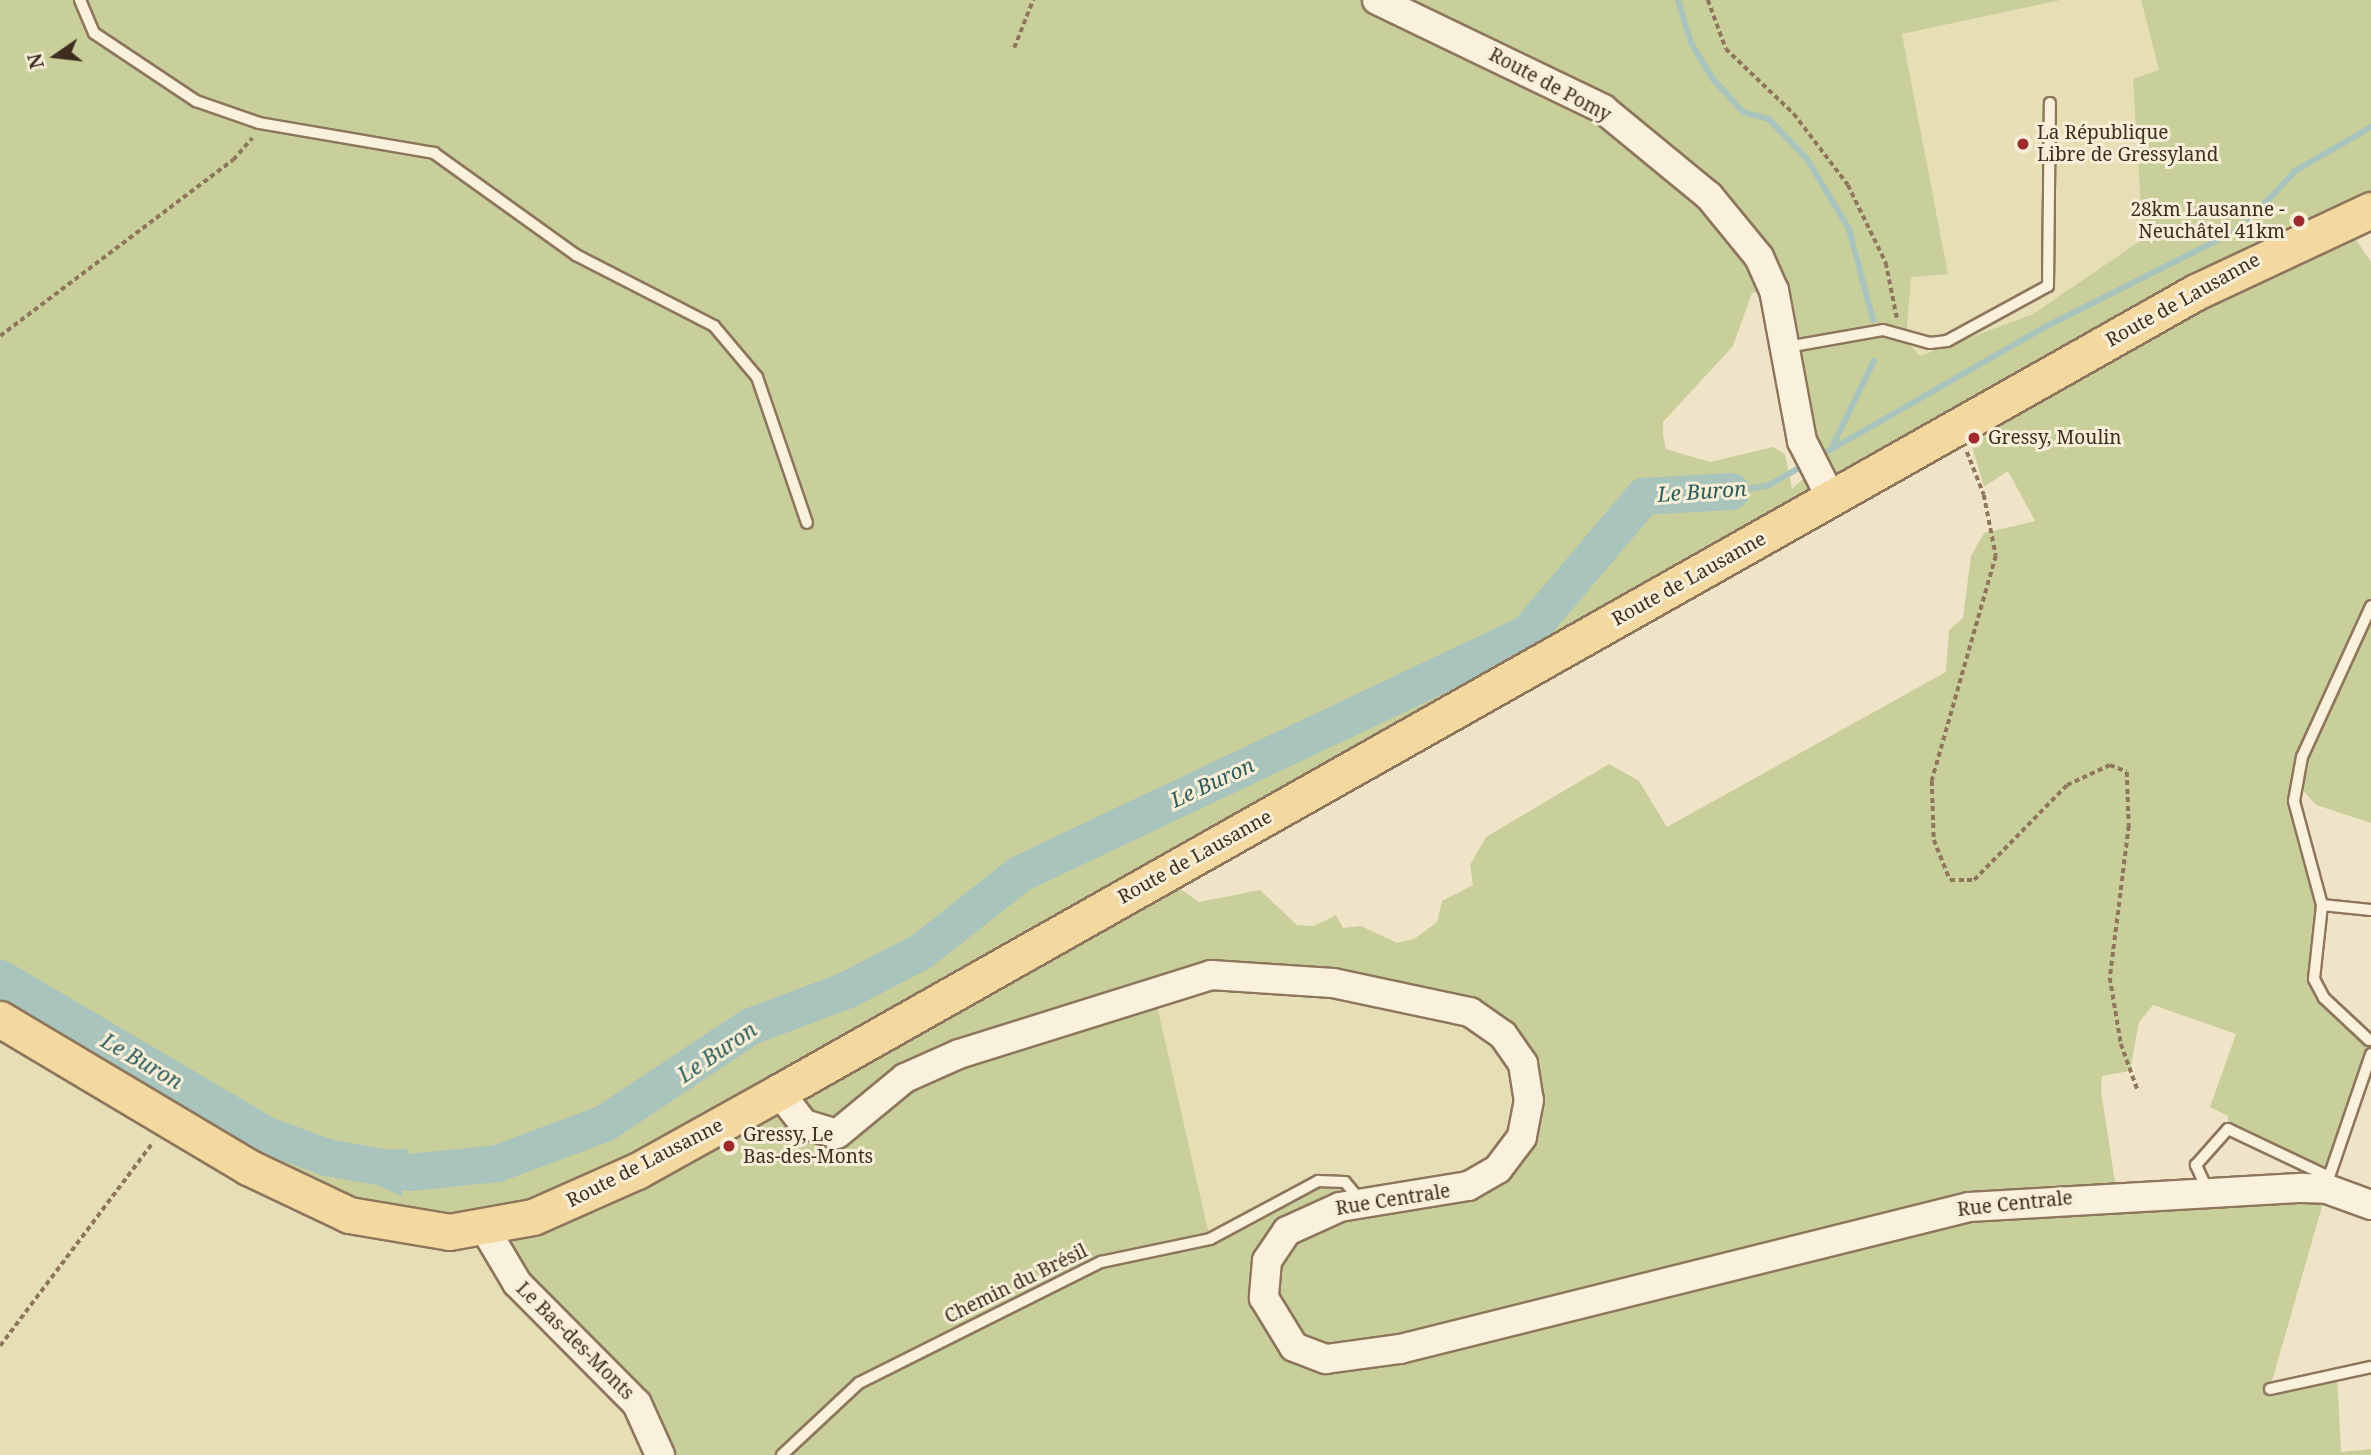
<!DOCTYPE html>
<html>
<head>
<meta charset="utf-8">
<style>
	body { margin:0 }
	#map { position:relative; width:2371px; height:1455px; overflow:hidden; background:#f0e4c8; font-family:"Noto Serif",serif }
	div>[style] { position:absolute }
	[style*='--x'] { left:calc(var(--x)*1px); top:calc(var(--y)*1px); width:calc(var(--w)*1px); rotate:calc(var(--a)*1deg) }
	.farmland>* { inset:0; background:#e6deb5 }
	.green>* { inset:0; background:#c9cf9b }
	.water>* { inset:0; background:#a9c4bc }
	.stream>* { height:6px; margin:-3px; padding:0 3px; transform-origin:3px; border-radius:3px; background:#a9c4bc }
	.river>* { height:37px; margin:-18.5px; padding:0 18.5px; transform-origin:18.5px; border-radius:18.5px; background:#a9c4bc }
	.path>* { height:3.5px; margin-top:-1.75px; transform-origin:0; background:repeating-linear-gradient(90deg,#8d765c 0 5px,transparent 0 8.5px) }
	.roads { filter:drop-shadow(2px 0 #8d765c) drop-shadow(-2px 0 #8d765c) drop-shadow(0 2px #8d765c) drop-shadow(0 -2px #8d765c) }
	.service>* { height:10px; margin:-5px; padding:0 5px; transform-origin:5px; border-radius:5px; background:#faf1dc }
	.tertiary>* { height:28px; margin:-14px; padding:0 14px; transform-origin:14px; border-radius:14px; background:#faf1dc }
	.primary>* { height:35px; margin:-17.5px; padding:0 17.5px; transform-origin:17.5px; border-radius:17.5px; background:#f3d9a0 }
	.dots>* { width:19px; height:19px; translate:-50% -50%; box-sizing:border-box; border:4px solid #f7eed8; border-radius:50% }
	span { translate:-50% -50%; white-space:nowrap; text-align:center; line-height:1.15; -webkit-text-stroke:6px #f7eed8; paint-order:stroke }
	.street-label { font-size:19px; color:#3d2e20 }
	.poi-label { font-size:19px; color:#3d2e20 }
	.left { translate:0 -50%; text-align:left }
	.right { translate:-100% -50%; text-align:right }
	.water-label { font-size:21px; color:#2f5d5a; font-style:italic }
	.north { position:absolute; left:21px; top:21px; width:70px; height:70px; -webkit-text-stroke:5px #f7eed8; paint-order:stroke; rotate:256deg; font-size:19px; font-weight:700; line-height:28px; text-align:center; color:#3d2e20 }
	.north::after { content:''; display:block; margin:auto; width:24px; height:32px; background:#3d2e20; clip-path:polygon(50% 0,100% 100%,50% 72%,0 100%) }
</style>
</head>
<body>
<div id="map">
	<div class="farmland">
		<div style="clip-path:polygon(2061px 0,2141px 0,2159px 70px,2134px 79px,2143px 239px,2033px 314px,1920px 356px,1906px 341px,1911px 276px,1948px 274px,1902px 34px)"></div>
		<div style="clip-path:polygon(1188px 979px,1470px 1012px,1528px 1082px,1498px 1169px,1210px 1239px,1152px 988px)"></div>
		<div style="clip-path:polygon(0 1019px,485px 1229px,605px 1367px,660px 1455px,0 1455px)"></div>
	</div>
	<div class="green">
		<div style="clip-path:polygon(evenodd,0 0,2061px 0,1902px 34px,1948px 274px,1911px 277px,1906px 340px,1920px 356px,2033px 314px,2143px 239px,2133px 79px,2159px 70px,2141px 0,2371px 0,2371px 210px,2343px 220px,2371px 262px,2371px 823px,2316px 805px,2297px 784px,2294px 801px,2317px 887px,2318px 989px,2369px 1040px,2371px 1051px,2329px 1177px,2228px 1129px,2228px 1116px,2210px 1107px,2236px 1034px,2153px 1005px,2139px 1022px,2130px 1071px,2102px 1076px,2101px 1091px,2117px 1195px,2327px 1189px,2270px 1388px,2337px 1374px,2341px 1452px,2371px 1449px,2371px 1455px,660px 1455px,657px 1442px,491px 1245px,393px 1227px,0 1019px,0 0,1774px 290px,1814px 469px,1792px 489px,1785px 454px,1773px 447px,1710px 462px,1666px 449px,1663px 436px,1663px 422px,1733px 346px,1752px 293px,1774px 290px,0 0,1965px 423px,1984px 487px,2008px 471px,2035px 521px,1984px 533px,1971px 556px,1963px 618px,1949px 630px,1946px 672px,1667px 827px,1639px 781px,1609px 764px,1486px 837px,1470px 865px,1473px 885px,1442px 901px,1437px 922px,1414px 939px,1397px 943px,1361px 926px,1343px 928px,1336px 915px,1314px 926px,1297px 925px,1260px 890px,1199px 902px,1162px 876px,1965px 423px,0 0,1211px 975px,1488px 1022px,1529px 1100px,1479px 1182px,1362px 1203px,1345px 1182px,1307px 1185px,1210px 1239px,1153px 988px,1211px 975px)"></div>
	</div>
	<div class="water">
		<div style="clip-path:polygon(408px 1149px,402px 1196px,354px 1175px,362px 1151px)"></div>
	</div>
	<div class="stream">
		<div style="--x:1678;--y:0;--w:45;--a:73.2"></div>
		<div style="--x:1691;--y:43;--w:42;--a:58.6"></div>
		<div style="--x:1713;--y:79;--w:45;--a:47.7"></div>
		<div style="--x:1743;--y:112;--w:27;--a:15"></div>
		<div style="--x:1769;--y:119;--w:55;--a:46.5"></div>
		<div style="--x:1807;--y:159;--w:82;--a:59"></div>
		<div style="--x:1849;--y:229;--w:94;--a:75.2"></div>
		<div style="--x:1831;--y:449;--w:98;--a:-64"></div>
		<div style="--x:1818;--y:457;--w:259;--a:-29.8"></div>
		<div style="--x:2043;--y:328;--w:223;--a:-26.7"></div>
		<div style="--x:2242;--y:228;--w:78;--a:-47.1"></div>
		<div style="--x:2295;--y:171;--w:88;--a:-30.1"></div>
		<div style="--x:1731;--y:491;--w:36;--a:-8"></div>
		<div style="--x:1767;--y:486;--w:45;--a:-29.4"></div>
	</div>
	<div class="river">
		<div style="--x:0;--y:978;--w:310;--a:30.5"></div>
		<div style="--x:267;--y:1135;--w:63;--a:20.4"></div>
		<div style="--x:326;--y:1157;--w:85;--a:10.1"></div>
		<div style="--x:410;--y:1172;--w:87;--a:-5.9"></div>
		<div style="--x:497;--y:1163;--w:114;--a:-20.5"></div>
		<div style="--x:604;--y:1123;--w:175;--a:-33.6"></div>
		<div style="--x:750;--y:1026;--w:103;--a:-20.6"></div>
		<div style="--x:846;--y:990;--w:85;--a:-27.5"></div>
		<div style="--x:921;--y:951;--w:126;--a:-38.2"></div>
		<div style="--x:1020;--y:873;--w:561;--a:-25.33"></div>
		<div style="--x:1527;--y:633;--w:180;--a:-49.7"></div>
		<div style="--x:1643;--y:496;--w:88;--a:-3.3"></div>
	</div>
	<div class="path">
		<div style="--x:1708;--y:0;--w:52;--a:69.8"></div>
		<div style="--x:1726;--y:49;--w:94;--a:43.7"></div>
		<div style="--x:1794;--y:114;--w:89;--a:52.7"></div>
		<div style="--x:1848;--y:185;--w:87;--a:64"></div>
		<div style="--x:1886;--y:263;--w:56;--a:78.7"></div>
		<div style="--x:1014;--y:48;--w:52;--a:-68.4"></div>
		<div style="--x:0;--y:336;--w:292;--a:-37.1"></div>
		<div style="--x:233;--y:160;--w:29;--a:-49"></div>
		<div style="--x:1967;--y:452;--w:46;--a:68.4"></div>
		<div style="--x:1984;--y:495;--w:62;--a:78.9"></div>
		<div style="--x:1996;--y:556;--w:234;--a:105.9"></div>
		<div style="--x:1932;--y:781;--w:59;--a:88.1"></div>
		<div style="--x:1934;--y:840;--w:43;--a:68.2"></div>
		<div style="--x:1950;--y:880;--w:24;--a:0"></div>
		<div style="--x:1974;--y:880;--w:133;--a:-45.6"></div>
		<div style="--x:2067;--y:785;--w:47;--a:-24.9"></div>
		<div style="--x:2110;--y:765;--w:18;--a:22"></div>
		<div style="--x:2127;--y:772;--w:54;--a:87.9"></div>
		<div style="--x:2129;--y:826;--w:153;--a:97.1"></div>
		<div style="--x:2110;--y:978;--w:67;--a:80.5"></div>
		<div style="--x:2121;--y:1044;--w:50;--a:70.1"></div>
		<div style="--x:0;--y:1346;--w:255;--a:-53.1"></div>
	</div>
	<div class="roads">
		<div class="service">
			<div style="--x:80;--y:0;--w:36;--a:67"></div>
			<div style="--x:94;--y:33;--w:123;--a:33.7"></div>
			<div style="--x:196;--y:101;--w:67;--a:19.2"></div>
			<div style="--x:259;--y:123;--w:178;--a:9.7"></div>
			<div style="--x:434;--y:153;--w:175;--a:35.7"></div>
			<div style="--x:576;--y:255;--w:155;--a:27.2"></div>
			<div style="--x:714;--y:326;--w:67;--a:49.9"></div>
			<div style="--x:757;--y:377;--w:154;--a:71.1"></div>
			<div style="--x:1787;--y:347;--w:97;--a:-10"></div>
			<div style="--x:1883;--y:330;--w:49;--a:15.5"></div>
			<div style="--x:1930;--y:343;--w:17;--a:-7"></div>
			<div style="--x:1947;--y:341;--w:115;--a:-28.6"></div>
			<div style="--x:2048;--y:286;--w:183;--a:-89.4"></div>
			<div style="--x:2322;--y:905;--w:49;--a:5.8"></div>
			<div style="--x:2369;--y:1040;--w:62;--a:-137"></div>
			<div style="--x:2324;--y:998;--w:21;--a:-118"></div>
			<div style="--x:2314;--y:979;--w:74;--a:-83.8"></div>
			<div style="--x:2322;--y:905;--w:108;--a:-105.1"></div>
			<div style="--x:2294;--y:801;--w:45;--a:-79.7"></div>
			<div style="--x:2302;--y:757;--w:166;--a:-65.4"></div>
			<div style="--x:2329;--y:1177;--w:130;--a:-71.1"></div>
			<div style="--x:2208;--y:1191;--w:29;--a:-115"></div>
			<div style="--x:2196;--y:1165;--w:48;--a:-48.4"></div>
			<div style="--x:2228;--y:1129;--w:112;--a:25.4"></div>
			<div style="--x:2329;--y:1177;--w:9;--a:103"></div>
			<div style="--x:2270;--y:1389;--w:103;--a:-12.3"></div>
			<div style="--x:782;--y:1455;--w:105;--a:-43.1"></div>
			<div style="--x:859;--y:1383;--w:271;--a:-26.6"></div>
			<div style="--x:1101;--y:1262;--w:111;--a:-11.9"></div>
			<div style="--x:1210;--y:1239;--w:123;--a:-28.2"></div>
			<div style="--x:1318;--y:1181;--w:27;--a:2"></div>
			<div style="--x:1345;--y:1182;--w:23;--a:50"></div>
		</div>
		<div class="tertiary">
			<div style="--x:1377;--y:0;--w:251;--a:25.7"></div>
			<div style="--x:1603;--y:109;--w:137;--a:39.4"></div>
			<div style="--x:1709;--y:196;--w:79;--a:50.7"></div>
			<div style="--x:1759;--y:257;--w:36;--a:66"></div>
			<div style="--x:1774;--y:290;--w:154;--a:79.5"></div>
			<div style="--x:1802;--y:441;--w:64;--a:63"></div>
			<div style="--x:779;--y:1092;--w:41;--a:52"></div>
			<div style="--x:804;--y:1124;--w:34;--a:17"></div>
			<div style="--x:837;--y:1134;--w:88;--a:-39.5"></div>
			<div style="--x:905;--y:1078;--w:59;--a:-24"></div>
			<div style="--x:959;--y:1054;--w:264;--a:-17.4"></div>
			<div style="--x:1211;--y:975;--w:122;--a:3.8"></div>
			<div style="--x:1333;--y:983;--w:140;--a:12"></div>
			<div style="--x:1470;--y:1012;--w:40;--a:34.9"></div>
			<div style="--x:1503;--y:1035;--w:35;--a:55"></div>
			<div style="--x:1523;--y:1064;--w:36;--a:81"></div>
			<div style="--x:1529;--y:1100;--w:38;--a:101"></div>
			<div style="--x:1522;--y:1137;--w:40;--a:127"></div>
			<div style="--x:1498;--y:1169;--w:34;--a:150"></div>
			<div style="--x:1468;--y:1186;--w:130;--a:170.7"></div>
			<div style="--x:1340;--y:1207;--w:58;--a:155.6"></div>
			<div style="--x:1287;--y:1231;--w:36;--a:124"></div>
			<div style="--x:1267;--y:1261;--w:37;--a:95"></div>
			<div style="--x:1264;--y:1298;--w:57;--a:58.5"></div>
			<div style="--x:1294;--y:1347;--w:34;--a:21"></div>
			<div style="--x:1326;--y:1359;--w:75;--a:-7.7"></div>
			<div style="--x:1400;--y:1349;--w:586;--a:-14.01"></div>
			<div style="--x:1969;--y:1207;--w:334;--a:-3.3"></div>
			<div style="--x:2302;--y:1188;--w:25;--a:2"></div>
			<div style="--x:2327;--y:1189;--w:47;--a:20"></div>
			<div style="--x:485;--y:1229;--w:63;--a:59.3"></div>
			<div style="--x:517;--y:1283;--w:170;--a:45.2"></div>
			<div style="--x:637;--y:1404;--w:56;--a:65.7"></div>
		</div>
		<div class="primary">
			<div style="--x:0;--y:1019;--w:289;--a:30.8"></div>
			<div style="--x:248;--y:1167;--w:112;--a:25.4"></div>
			<div style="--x:349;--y:1215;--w:101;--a:9.6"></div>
			<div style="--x:449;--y:1232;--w:85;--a:-10.1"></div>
			<div style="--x:533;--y:1217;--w:114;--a:-23.9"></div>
			<div style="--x:637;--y:1171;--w:162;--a:-29.1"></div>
			<div style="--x:779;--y:1092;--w:1627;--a:-29.45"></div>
			<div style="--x:2196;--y:292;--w:193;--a:-25.1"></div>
		</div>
	</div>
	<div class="dots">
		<div style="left:2023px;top:144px;background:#9e2a2b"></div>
		<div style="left:2299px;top:221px;background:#9e2a2b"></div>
		<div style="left:1974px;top:438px;background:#9e2a2b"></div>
		<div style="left:729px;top:1146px;background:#9e2a2b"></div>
	</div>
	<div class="street-label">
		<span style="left:1550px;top:85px;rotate:28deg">Route de Pomy</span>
		<span style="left:2183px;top:300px;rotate:-29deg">Route de Lausanne</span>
		<span style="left:1689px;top:579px;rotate:-29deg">Route de Lausanne</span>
		<span style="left:1195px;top:857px;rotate:-29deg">Route de Lausanne</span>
		<span style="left:645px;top:1163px;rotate:-27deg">Route de Lausanne</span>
		<span style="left:1393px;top:1200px;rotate:-9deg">Rue Centrale</span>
		<span style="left:2015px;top:1204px;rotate:-6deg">Rue Centrale</span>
		<span style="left:1016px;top:1284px;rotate:-26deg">Chemin du Brésil</span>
		<span style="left:575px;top:1341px;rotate:45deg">Le Bas-des-Monts</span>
	</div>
	<div class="poi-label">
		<span class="left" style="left:2037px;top:144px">La République<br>Libre de Gressyland</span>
		<span class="right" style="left:2285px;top:221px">28km Lausanne -<br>Neuchâtel 41km</span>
		<span class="left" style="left:1988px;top:438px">Gressy, Moulin</span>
		<span class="left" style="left:743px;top:1146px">Gressy, Le<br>Bas-des-Monts</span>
	</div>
	<div class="water-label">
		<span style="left:1702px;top:491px;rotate:-4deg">Le Buron</span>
		<span style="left:1212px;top:782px;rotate:-25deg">Le Buron</span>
		<span style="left:717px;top:1052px;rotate:-34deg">Le Buron</span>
		<span style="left:142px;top:1061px;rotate:30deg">Le Buron</span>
	</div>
	<div class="north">N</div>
</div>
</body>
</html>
